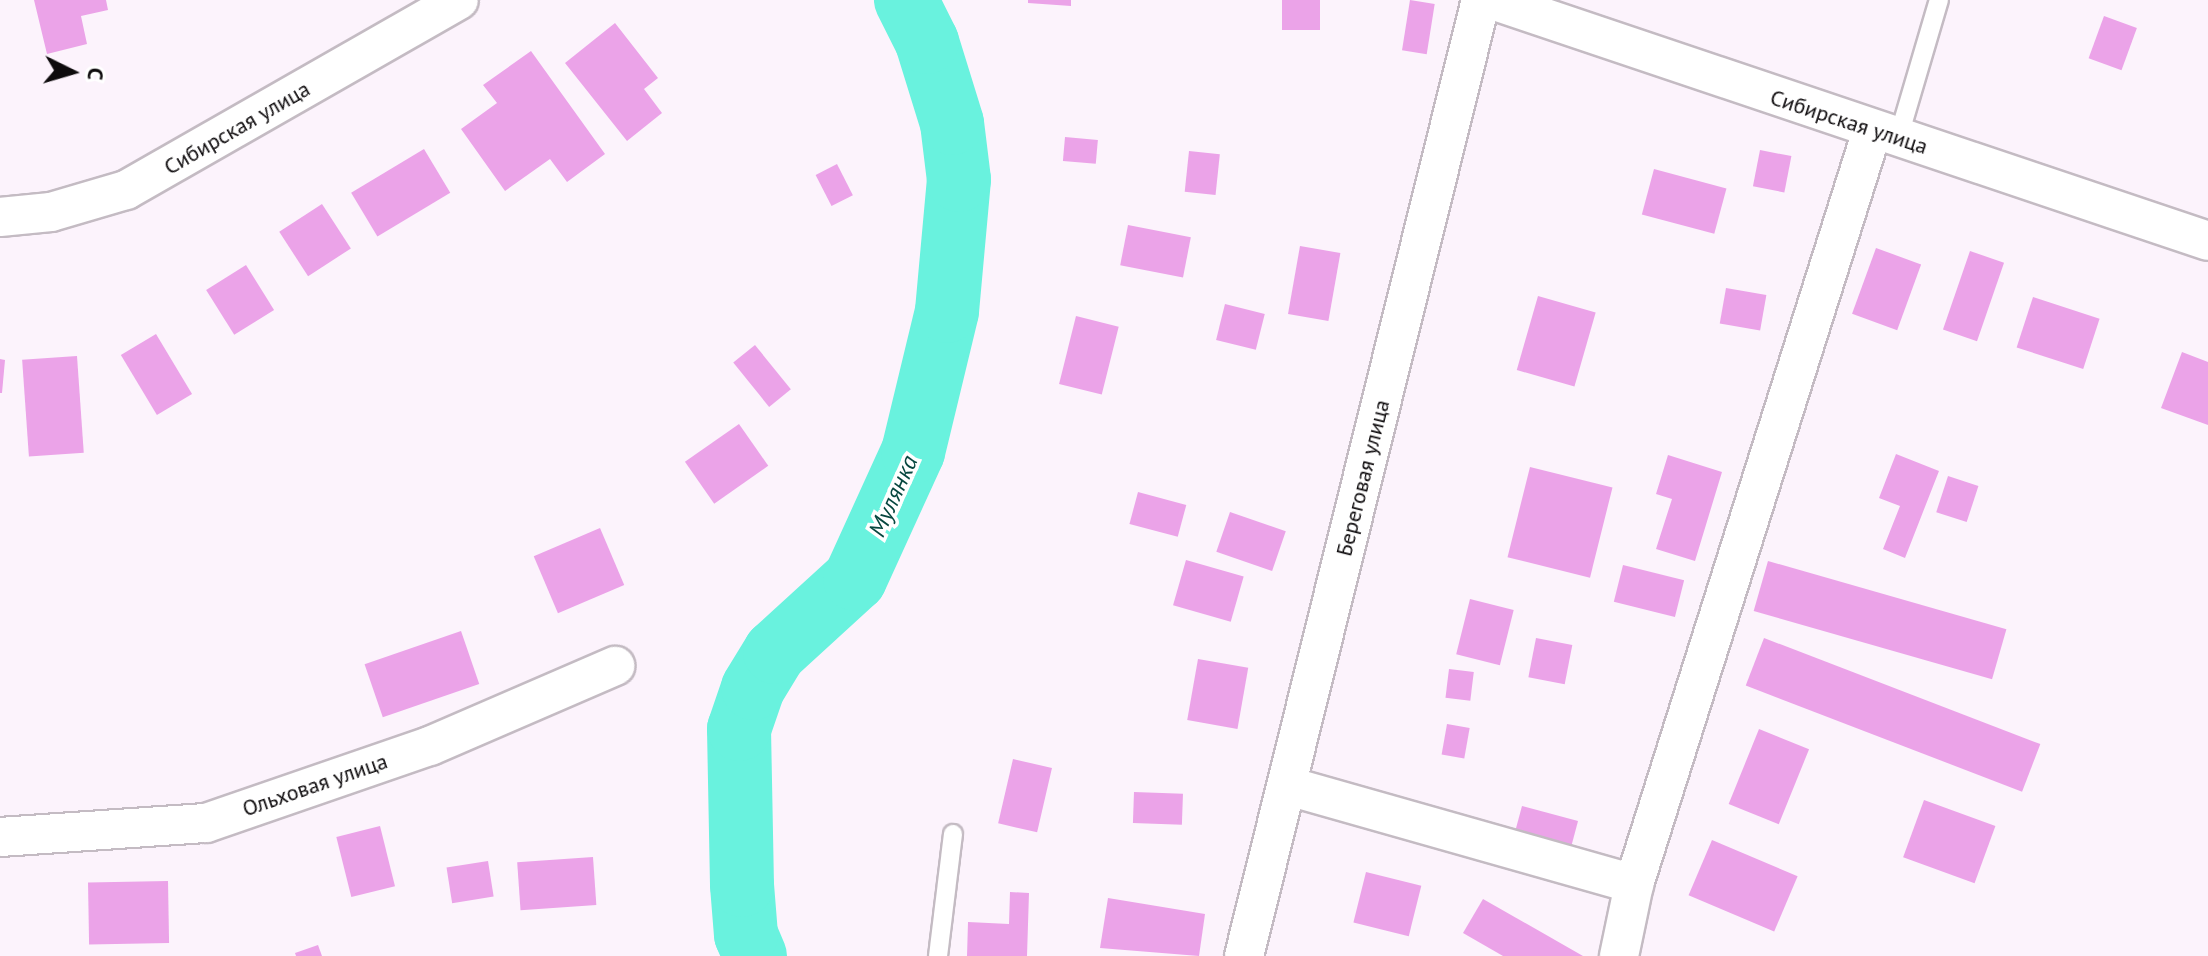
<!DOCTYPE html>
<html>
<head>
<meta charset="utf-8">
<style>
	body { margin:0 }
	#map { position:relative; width:2208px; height:956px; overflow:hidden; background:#fcf3fc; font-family:"PT Sans",sans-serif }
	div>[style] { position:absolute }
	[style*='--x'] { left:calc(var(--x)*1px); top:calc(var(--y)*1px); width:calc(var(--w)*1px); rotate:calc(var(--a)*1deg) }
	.river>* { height:64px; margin:-32px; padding:0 32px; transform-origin:32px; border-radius:32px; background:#69f2de }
	.building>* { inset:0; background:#eba3e8; transform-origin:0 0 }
	.roads { filter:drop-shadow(2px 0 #c4bbc3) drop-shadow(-2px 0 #c4bbc3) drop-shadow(0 2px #c4bbc3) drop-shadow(0 -2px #c4bbc3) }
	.service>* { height:18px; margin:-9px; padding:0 9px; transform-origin:9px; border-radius:9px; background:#fff }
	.minor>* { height:38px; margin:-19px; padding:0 19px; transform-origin:19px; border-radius:19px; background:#fff }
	span { translate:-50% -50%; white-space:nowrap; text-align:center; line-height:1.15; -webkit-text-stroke:7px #fff; paint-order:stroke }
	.street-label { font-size:22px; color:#0e0b0d }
	.water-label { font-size:24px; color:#07473f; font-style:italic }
	.north { position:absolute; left:32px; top:32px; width:80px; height:80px; -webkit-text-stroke:6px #fff; paint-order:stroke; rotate:95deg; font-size:22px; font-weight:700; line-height:32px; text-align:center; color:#0e0b0d }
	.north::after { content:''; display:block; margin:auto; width:28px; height:36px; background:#0e0b0d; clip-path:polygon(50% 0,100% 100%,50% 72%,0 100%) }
</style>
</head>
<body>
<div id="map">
	<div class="river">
		<div style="--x:755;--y:956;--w:23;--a:-113"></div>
		<div style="--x:746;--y:935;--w:50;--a:-94.6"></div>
		<div style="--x:742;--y:885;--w:156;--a:-91.1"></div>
		<div style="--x:739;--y:729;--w:43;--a:-71.1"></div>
		<div style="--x:753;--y:688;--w:42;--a:-58.6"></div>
		<div style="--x:775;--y:652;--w:108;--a:-42.4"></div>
		<div style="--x:855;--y:579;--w:140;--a:-65.5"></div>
		<div style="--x:913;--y:452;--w:145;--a:-76.4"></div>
		<div style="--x:947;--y:311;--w:132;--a:-84.8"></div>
		<div style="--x:959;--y:180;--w:57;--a:-97"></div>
		<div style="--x:952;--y:123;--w:85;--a:-107.2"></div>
		<div style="--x:927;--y:42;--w:47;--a:-116.6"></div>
	</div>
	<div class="building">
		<div style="clip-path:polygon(34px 0,106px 0,108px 10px,81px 16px,87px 44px,47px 54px)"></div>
		<div style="clip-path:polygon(1028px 0,1071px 0,1071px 6px,1028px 3px)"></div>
		<div style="left:1282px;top:0;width:38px;height:30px"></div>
		<div style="left:1410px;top:0;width:25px;height:51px;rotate:9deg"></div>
		<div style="left:2104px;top:16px;width:35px;height:45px;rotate:20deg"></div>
		<div style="clip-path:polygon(615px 23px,658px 78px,644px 89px,662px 113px,627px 141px,565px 63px)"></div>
		<div style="clip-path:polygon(531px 51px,605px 154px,567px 182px,550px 159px,505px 191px,461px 129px,497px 103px,483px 85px)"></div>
		<div style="left:1065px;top:137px;width:33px;height:24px;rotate:5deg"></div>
		<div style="left:424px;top:149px;width:51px;height:85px;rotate:59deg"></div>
		<div style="left:1760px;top:150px;width:32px;height:37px;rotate:11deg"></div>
		<div style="left:1189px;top:151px;width:31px;height:41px;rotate:6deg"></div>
		<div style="left:837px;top:164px;width:35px;height:24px;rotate:63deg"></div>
		<div style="left:1654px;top:169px;width:75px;height:47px;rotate:15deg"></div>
		<div style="left:322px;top:204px;width:53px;height:51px;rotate:57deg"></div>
		<div style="left:1128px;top:225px;width:64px;height:41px;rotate:11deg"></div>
		<div style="left:1300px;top:246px;width:41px;height:69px;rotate:10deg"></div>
		<div style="left:1876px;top:248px;width:48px;height:70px;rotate:20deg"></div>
		<div style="left:1970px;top:251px;width:36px;height:83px;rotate:19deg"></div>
		<div style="left:246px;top:265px;width:53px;height:47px;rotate:58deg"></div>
		<div style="left:1726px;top:288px;width:41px;height:36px;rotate:10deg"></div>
		<div style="left:1538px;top:296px;width:60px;height:77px;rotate:16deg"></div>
		<div style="left:2033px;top:297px;width:70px;height:53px;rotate:18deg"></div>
		<div style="left:1225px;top:304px;width:41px;height:37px;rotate:14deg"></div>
		<div style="left:1076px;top:316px;width:44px;height:70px;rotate:14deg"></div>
		<div style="left:156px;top:334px;width:70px;height:41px;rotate:59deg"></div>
		<div style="left:755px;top:345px;width:57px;height:28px;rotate:51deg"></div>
		<div style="clip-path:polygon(2182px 352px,2208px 362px,2208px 425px,2161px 408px)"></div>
		<div style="left:77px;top:356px;width:97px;height:55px;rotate:86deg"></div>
		<div style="clip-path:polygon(0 359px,5px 360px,2px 393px,0 393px)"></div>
		<div style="left:739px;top:424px;width:51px;height:66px;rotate:55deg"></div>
		<div style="clip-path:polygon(1896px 454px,1939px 471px,1905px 558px,1883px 549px,1900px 506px,1879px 498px)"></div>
		<div style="clip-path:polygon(1668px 455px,1722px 472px,1695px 561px,1656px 549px,1672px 499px,1656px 494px)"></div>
		<div style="left:1530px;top:467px;width:85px;height:93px;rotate:14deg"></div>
		<div style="left:1948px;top:476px;width:32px;height:38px;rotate:18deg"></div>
		<div style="left:1138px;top:492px;width:50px;height:33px;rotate:15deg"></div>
		<div style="left:1230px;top:512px;width:59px;height:42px;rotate:19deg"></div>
		<div style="left:600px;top:528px;width:62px;height:72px;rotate:67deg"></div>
		<div style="left:1186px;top:560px;width:60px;height:47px;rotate:16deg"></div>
		<div style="left:1768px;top:561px;width:248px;height:52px;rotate:16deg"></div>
		<div style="left:1623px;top:565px;width:63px;height:38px;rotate:14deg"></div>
		<div style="left:1470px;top:599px;width:45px;height:57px;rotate:14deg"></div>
		<div style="left:461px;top:631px;width:56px;height:102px;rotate:71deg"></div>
		<div style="left:1536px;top:638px;width:37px;height:40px;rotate:11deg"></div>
		<div style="left:1764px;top:638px;width:296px;height:51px;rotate:21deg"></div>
		<div style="left:1198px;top:659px;width:51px;height:62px;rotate:10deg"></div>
		<div style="left:1449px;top:669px;width:25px;height:29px;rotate:7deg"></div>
		<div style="left:1447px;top:724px;width:23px;height:31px;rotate:10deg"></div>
		<div style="left:1759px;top:729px;width:54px;height:81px;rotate:22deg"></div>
		<div style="left:1013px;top:759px;width:40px;height:66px;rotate:13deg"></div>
		<div style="left:1134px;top:792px;width:49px;height:31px;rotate:2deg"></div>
		<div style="left:1924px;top:800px;width:76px;height:61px;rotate:20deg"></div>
		<div style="left:1522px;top:806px;width:58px;height:26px;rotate:15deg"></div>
		<div style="left:380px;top:826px;width:62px;height:45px;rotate:76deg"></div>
		<div style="left:1712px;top:840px;width:93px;height:60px;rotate:23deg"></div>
		<div style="left:593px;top:857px;width:48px;height:76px;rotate:86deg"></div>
		<div style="left:488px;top:861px;width:36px;height:42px;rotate:81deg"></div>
		<div style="left:1366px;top:872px;width:57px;height:52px;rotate:14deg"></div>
		<div style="left:168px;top:881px;width:62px;height:80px;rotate:89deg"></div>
		<div style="clip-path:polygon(1010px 892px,1029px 893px,1027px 956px,967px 956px,968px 922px,1009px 924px)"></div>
		<div style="clip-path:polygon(1108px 898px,1205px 914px,1199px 956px,1100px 948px)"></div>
		<div style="clip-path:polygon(1483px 899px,1583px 956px,1503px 956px,1463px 933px)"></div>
		<div style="clip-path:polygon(318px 945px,322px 956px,296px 956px,295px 953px)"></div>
	</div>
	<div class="roads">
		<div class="service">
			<div style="--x:1898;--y:139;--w:145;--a:-73.6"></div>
			<div style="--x:938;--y:956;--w:123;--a:-83"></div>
		</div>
		<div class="minor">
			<div style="--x:1492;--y:0;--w:755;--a:18.6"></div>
			<div style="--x:0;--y:217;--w:51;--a:-5.6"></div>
			<div style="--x:51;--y:212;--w:78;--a:-16.3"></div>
			<div style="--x:126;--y:190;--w:383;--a:-29.7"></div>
			<div style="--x:1288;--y:786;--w:360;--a:15.8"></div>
			<div style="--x:0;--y:837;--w:206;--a:-3.9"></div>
			<div style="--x:206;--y:823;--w:237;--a:-19"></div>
			<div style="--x:430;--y:746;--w:202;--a:-23.4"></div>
			<div style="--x:1244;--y:956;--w:985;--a:-76.08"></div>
			<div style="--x:1619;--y:956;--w:74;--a:-78.2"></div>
			<div style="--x:1634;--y:884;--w:790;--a:-72.46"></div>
		</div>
	</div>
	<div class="street-label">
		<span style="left:1849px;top:122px;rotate:18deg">Сибирская улица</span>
		<span style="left:237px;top:128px;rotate:-30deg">Сибирская улица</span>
		<span style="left:1363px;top:478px;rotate:-76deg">Береговая улица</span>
		<span style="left:315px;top:785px;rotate:-19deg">Ольховая улица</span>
	</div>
	<div class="water-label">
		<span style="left:893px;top:496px;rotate:-66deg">Мулянка</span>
	</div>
	<div class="north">С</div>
</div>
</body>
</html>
